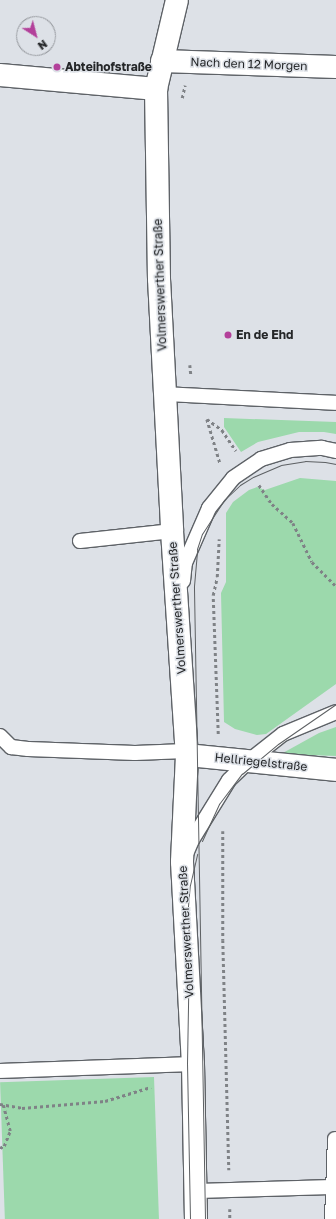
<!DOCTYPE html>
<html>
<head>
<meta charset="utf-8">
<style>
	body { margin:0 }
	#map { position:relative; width:336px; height:1219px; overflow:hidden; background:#dde1e7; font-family:"Golos Text",sans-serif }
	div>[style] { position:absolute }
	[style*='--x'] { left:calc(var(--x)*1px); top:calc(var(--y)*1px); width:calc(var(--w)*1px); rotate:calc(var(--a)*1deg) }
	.green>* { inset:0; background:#9cd9ac; transform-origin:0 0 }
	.path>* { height:2.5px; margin-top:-1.25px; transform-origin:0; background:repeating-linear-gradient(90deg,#7f8286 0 3px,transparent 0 6px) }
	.roads { filter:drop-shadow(1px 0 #5e6267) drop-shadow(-1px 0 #5e6267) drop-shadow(0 1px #5e6267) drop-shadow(0 -1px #5e6267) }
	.lane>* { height:14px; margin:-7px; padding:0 7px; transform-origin:7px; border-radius:7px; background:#fff }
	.street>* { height:22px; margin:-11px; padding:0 11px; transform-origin:11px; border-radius:11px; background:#fff }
	.tram>* { height:1px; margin:-0.5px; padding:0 0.5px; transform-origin:0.5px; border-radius:0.5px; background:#5d6063 }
	.dots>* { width:11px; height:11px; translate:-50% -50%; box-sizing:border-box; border:2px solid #dde1e7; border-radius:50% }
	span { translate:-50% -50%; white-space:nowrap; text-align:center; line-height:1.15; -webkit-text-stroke:3px #dde1e7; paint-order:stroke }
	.street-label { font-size:12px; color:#242628 }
	.poi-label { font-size:12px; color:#242628; font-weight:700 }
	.left { translate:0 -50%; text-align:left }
	.north { position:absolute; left:16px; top:16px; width:40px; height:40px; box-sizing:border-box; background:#dde1e7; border:1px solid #93969b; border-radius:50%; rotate:144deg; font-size:11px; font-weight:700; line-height:16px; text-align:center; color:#242628 }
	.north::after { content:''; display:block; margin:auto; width:14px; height:18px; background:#b3409a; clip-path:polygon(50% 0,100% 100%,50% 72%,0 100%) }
</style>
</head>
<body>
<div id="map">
	<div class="green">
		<div style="clip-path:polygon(224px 418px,336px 422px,336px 434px,324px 432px,299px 432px,258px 442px,241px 452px,224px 427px)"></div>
		<div style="clip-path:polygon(300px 478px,336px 481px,336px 684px,266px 734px,257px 735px,235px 729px,224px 722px,221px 593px,226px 582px,226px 513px,233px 502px,249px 490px,257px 487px,265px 490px)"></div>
		<div style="clip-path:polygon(336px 727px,336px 756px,281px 754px,319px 733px)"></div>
		<div style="left:154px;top:1077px;width:142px;height:154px;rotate:88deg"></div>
	</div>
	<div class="path">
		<div style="--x:182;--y:98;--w:13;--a:-77"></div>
		<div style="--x:190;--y:365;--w:10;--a:84"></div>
		<div style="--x:207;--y:419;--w:19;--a:36"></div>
		<div style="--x:222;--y:430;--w:25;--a:56"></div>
		<div style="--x:207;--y:419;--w:46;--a:73.5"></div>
		<div style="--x:259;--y:485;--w:23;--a:56"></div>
		<div style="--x:272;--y:504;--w:28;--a:42"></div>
		<div style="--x:293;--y:523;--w:43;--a:64"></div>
		<div style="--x:312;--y:562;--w:34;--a:45"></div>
		<div style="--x:218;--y:734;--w:139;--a:-92.1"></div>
		<div style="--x:213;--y:595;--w:18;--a:-77"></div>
		<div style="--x:217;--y:577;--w:38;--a:-87"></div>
		<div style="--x:223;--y:831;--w:109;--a:90"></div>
		<div style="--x:223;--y:940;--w:230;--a:88.5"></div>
		<div style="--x:0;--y:1104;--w:22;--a:10"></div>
		<div style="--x:22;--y:1108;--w:83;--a:-4.8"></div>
		<div style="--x:105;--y:1101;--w:48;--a:-16.9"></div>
		<div style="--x:0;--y:1148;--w:4;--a:-27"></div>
		<div style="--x:4;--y:1146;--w:16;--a:-68"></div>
		<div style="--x:10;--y:1131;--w:27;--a:-105"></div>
		<div style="--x:230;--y:1209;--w:10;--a:90"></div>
	</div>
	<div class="roads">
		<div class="lane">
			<div style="--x:165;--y:394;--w:171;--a:3"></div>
			<div style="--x:80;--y:541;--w:93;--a:-6.2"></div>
			<div style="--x:183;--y:581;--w:18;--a:-84"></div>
			<div style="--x:185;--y:563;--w:60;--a:-66.4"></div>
			<div style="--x:209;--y:508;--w:38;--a:-51"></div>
			<div style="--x:233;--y:478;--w:34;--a:-34"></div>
			<div style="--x:261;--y:459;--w:30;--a:-17"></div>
			<div style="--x:290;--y:450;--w:32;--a:-4"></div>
			<div style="--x:322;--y:448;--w:14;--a:12"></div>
			<div style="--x:0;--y:736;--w:16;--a:45"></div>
			<div style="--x:11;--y:747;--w:17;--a:7"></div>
			<div style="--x:28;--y:749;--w:107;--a:2.1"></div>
			<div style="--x:135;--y:753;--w:51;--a:-2.2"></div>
			<div style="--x:186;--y:854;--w:15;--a:-67"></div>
			<div style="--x:192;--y:840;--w:70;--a:-58.3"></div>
			<div style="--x:229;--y:780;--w:29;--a:-44"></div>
			<div style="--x:250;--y:760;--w:42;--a:-38.2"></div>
			<div style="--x:283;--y:734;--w:57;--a:-22.5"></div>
			<div style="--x:0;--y:1071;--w:193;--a:-2.1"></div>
			<div style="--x:196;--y:1191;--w:137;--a:-1.7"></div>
			<div style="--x:332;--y:1219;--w:80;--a:-87.9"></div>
		</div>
		<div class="street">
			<div style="--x:177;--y:0;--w:91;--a:103.3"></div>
			<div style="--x:156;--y:89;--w:190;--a:89.1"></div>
			<div style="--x:159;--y:279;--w:252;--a:87"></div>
			<div style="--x:172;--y:531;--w:225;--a:86.2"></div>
			<div style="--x:187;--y:755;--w:107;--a:92.7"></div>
			<div style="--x:182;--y:862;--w:202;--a:86.9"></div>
			<div style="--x:193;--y:1064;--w:155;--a:88.9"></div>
			<div style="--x:162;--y:61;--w:174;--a:2"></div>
			<div style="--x:0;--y:75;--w:157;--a:5.1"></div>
			<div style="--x:187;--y:755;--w:150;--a:5.7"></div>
		</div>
	</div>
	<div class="tram">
		<div style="--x:202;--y:841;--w:41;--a:-65.3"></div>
		<div style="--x:219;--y:804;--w:38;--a:-53"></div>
		<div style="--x:242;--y:774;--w:47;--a:-39.8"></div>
		<div style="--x:278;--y:744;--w:70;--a:-34.6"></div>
		<div style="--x:190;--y:1219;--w:155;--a:-91.1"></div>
		<div style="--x:187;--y:1064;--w:113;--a:-89"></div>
		<div style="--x:189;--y:951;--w:45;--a:-91.3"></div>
		<div style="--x:188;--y:906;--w:21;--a:-85"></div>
		<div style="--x:190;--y:885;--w:32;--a:-77"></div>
		<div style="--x:205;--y:1219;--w:633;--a:-91"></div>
		<div style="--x:194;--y:586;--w:37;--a:-85"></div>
		<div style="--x:197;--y:549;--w:16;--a:-72"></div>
		<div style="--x:202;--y:534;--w:40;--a:-57.1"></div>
		<div style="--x:224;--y:500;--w:22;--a:-43"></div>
		<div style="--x:240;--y:485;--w:15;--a:-32"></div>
		<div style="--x:253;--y:477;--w:30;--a:-23"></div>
		<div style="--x:281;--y:465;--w:24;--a:-9"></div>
		<div style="--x:305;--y:461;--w:20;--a:3"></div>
		<div style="--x:325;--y:462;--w:11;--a:10"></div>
	</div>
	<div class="dots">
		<div style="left:57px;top:67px;background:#b3409a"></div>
		<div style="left:228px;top:335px;background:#b3409a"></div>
	</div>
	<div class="street-label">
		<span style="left:249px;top:64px;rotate:2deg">Nach den 12 Morgen</span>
		<span style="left:160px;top:285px;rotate:-92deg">Volmerswerther Straße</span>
		<span style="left:177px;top:608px;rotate:-94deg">Volmerswerther Straße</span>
		<span style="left:261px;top:762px;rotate:6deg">Hellriegelstraße</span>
		<span style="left:186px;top:932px;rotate:-93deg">Volmerswerther Straße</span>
	</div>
	<div class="poi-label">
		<span class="left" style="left:65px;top:67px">Abteihofstraße</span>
		<span class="left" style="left:236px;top:335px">En de Ehd</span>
	</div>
	<div class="north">N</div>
</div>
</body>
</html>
